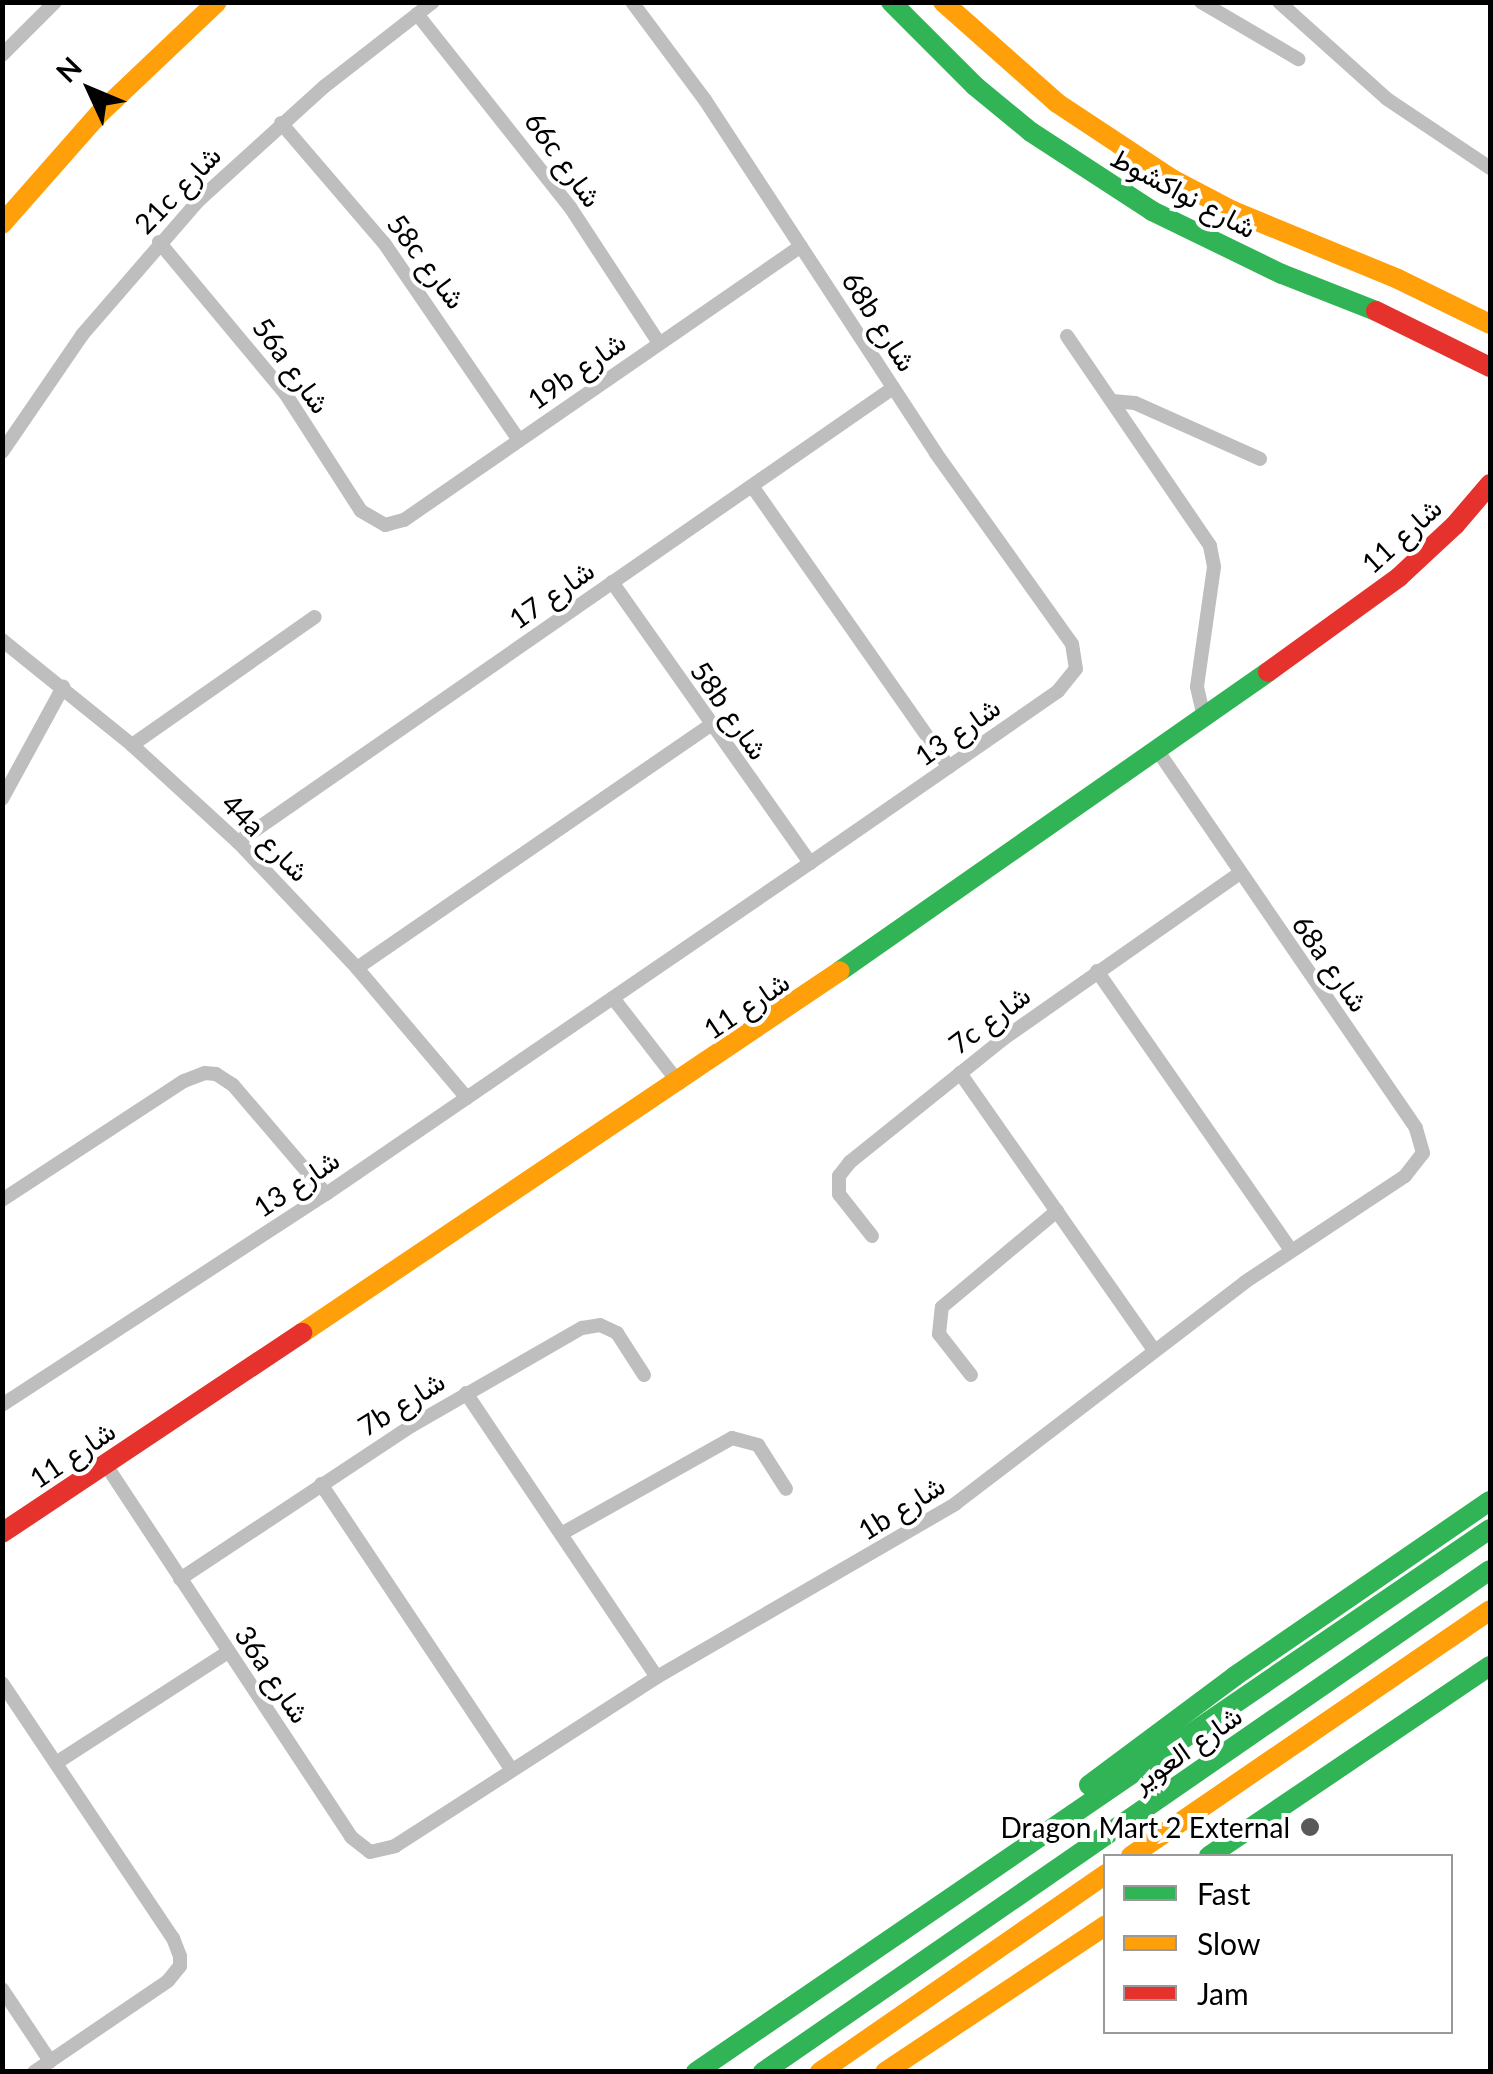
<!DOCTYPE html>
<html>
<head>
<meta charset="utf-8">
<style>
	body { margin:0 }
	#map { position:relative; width:1493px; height:2074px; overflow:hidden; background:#fff; font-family:Lato,Vazirmatn,sans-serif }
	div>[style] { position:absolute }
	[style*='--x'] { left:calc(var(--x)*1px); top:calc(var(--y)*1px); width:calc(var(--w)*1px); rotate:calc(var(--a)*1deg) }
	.street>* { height:14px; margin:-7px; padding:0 7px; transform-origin:7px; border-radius:7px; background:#bebebe }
	.fast>* { height:20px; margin:-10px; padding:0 10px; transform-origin:10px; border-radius:10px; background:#30b455 }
	.slow>* { height:20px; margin:-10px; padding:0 10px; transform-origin:10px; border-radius:10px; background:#ff9f0a }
	.jam>* { height:20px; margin:-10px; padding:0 10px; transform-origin:10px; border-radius:10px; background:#e5322d }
	.dots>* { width:28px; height:28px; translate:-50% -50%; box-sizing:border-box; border:5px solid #fff; border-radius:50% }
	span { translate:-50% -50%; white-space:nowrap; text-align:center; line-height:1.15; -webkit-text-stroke:8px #fff; paint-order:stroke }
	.street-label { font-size:28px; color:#000 }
	.poi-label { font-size:28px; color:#000 }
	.right { translate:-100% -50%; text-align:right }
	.frame { position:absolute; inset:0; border:5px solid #000; pointer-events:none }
	.legend { position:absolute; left:1103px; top:1854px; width:350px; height:180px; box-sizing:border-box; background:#fff; border:2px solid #999; margin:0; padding:12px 18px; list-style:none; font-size:30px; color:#000 }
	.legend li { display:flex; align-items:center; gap:20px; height:50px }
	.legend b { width:50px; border:2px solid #999 }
	.north { position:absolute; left:40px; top:40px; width:100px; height:100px; -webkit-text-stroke:8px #fff; paint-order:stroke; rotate:314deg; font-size:28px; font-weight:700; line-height:40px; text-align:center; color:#000 }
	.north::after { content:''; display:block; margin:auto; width:35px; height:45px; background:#000; clip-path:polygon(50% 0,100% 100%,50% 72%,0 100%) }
</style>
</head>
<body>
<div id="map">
	<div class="street">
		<div style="--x:1201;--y:2;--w:113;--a:30.4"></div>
		<div style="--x:1279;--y:2;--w:145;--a:41.9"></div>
		<div style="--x:1387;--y:99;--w:124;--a:33.8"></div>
		<div style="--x:417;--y:14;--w:246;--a:51.6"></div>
		<div style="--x:570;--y:207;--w:163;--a:56.8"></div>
		<div style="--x:2;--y:55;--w:75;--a:-45"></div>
		<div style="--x:281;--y:123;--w:158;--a:49.4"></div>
		<div style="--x:384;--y:243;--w:239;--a:55.6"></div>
		<div style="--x:159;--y:242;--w:197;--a:50.2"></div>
		<div style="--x:285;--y:393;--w:140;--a:57.2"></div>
		<div style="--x:361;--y:511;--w:28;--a:30"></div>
		<div style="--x:385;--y:525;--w:20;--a:-15"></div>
		<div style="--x:404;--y:520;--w:482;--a:-34.6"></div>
		<div style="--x:1067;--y:336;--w:254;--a:55.7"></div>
		<div style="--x:1210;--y:546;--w:21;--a:79"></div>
		<div style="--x:1214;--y:567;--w:121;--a:98.1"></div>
		<div style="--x:1197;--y:687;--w:32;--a:77"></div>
		<div style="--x:1112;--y:401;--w:23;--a:5"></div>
		<div style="--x:1135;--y:403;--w:137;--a:24.1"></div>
		<div style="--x:2;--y:452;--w:142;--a:-55.6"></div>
		<div style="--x:82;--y:335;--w:177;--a:-49.1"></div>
		<div style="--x:198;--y:201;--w:171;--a:-42.2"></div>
		<div style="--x:325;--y:86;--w:137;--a:-37.9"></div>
		<div style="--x:752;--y:486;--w:343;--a:55"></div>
		<div style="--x:612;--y:582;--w:344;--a:54.8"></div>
		<div style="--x:2;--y:640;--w:167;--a:38.9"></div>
		<div style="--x:132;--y:745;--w:144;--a:42.5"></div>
		<div style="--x:238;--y:842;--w:173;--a:46.6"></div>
		<div style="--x:357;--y:968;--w:170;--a:49.8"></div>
		<div style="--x:132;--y:745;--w:223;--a:-35"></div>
		<div style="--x:2;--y:799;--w:128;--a:-61.4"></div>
		<div style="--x:238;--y:842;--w:797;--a:-34.73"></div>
		<div style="--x:357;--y:968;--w:429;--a:-34.5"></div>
		<div style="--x:1097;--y:971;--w:340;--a:55.2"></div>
		<div style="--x:613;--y:998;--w:108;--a:52.2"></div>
		<div style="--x:960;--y:1073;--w:338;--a:55"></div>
		<div style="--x:2;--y:1200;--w:217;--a:-33.2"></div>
		<div style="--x:184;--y:1081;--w:22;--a:-21"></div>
		<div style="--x:205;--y:1073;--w:11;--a:5"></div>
		<div style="--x:216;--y:1074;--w:20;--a:33"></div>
		<div style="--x:233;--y:1085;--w:143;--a:49.5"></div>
		<div style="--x:872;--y:1236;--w:53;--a:-128.2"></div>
		<div style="--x:839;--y:1194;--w:18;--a:-90"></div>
		<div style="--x:839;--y:1176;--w:18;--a:-52"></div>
		<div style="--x:850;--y:1162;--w:196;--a:-38.8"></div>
		<div style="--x:1003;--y:1039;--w:288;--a:-35"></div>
		<div style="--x:971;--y:1375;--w:52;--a:-128"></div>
		<div style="--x:939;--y:1334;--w:27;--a:-84"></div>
		<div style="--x:942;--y:1307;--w:150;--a:-39.9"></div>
		<div style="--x:466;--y:1393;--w:342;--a:56.1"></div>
		<div style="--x:2;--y:1405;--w:387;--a:-33.1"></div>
		<div style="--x:326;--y:1194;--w:586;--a:-34.37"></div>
		<div style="--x:810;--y:863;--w:302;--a:-34.7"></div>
		<div style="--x:1058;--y:691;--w:28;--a:-51"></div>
		<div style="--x:1076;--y:669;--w:25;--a:-99"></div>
		<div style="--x:1072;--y:644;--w:234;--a:-125.5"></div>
		<div style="--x:936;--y:453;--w:422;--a:-123.2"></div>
		<div style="--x:705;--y:100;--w:122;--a:-126.7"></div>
		<div style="--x:106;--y:1465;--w:445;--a:56.6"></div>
		<div style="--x:351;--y:1837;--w:24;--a:38"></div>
		<div style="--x:370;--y:1852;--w:26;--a:-13"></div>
		<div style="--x:395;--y:1846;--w:312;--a:-32.8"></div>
		<div style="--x:657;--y:1677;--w:345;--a:-30.1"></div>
		<div style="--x:955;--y:1504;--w:365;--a:-37.4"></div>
		<div style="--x:1245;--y:1282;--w:192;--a:-33.5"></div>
		<div style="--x:1405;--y:1176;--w:29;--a:-52"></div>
		<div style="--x:1423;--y:1153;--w:26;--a:-106"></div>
		<div style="--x:1416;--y:1128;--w:458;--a:-124.4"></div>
		<div style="--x:321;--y:1484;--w:343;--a:56.3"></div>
		<div style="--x:561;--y:1534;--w:196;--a:-29.3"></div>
		<div style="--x:732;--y:1438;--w:27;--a:15"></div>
		<div style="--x:758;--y:1445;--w:52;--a:57.5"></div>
		<div style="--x:180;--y:1579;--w:279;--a:-33.5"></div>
		<div style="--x:413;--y:1425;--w:195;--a:-29.9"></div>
		<div style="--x:582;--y:1328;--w:18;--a:-9"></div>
		<div style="--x:600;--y:1325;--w:19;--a:25"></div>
		<div style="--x:617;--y:1333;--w:50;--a:57.3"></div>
		<div style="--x:2;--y:1683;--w:307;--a:56.2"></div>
		<div style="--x:173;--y:1938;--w:19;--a:69"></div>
		<div style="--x:180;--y:1956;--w:10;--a:90"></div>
		<div style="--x:180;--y:1966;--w:19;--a:129"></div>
		<div style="--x:168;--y:1981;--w:162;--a:145.8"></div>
		<div style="--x:56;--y:1763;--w:205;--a:-32.8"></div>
		<div style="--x:2;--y:1989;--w:87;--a:56.3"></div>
	</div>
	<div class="fast">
		<div style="--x:891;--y:2;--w:119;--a:45"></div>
		<div style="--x:975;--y:86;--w:72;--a:39.4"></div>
		<div style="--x:1031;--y:132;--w:145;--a:33.1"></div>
		<div style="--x:1152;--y:211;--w:144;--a:25.9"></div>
		<div style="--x:1282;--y:274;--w:101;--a:21.5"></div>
		<div style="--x:840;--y:971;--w:522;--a:-34.94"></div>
		<div style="--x:1089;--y:1785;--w:182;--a:-36.7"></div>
		<div style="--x:1235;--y:1676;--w:309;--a:-34.5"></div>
		<div style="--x:1209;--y:1856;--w:339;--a:-34.1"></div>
		<div style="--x:696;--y:2072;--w:962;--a:-34.37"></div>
		<div style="--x:763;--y:2072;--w:883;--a:-34.63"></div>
	</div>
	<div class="slow">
		<div style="--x:943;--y:2;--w:152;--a:41.5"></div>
		<div style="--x:1057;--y:103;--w:138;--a:33.5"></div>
		<div style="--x:1172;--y:179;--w:69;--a:27.7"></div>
		<div style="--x:1233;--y:211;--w:178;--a:22.4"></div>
		<div style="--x:1398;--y:279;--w:102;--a:26.1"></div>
		<div style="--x:2;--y:224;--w:148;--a:-48.6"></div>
		<div style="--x:100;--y:113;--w:161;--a:-43.5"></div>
		<div style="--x:302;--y:1333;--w:648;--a:-33.94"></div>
		<div style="--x:1131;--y:1856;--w:435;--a:-34.4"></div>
		<div style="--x:820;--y:2072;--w:348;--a:-34.7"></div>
		<div style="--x:885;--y:2072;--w:265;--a:-33.6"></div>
	</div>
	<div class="jam">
		<div style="--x:1376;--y:311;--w:127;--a:26.2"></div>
		<div style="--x:1268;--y:672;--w:162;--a:-35.9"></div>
		<div style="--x:1399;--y:577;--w:76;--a:-42.9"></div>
		<div style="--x:1455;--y:525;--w:54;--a:-49.5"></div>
		<div style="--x:2;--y:1533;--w:361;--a:-33.7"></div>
	</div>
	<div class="dots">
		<div style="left:1310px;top:1827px;background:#595959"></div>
	</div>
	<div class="street-label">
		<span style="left:564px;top:159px;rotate:54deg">66c شارع</span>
		<span style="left:177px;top:189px;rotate:-46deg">21c شارع</span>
		<span style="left:1184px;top:192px;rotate:28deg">شارع نواكشوط</span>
		<span style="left:427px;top:261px;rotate:53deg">58c شارع</span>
		<span style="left:880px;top:321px;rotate:57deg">68b شارع</span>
		<span style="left:292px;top:365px;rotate:54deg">56a شارع</span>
		<span style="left:576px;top:370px;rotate:-35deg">19b شارع</span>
		<span style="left:1401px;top:535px;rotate:-42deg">شارع 11</span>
		<span style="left:551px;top:594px;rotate:-35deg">شارع 17</span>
		<span style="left:730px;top:710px;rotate:55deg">58b شارع</span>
		<span style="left:957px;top:731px;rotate:-35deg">شارع 13</span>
		<span style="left:266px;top:837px;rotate:45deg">44a شارع</span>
		<span style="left:1331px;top:963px;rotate:55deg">68a شارع</span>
		<span style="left:746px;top:1005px;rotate:-34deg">شارع 11</span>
		<span style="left:989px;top:1019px;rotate:-37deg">7c شارع</span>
		<span style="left:296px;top:1183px;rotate:-34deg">شارع 13</span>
		<span style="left:401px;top:1403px;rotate:-32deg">7b شارع</span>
		<span style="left:72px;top:1454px;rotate:-34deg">شارع 11</span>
		<span style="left:901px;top:1507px;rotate:-32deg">1b شارع</span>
		<span style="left:273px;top:1674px;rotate:56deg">36a شارع</span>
		<span style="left:1186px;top:1748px;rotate:-35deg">شارع العوير</span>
	</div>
	<div class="poi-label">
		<span class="right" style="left:1290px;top:1827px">Dragon Mart 2 External</span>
	</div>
	<div class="frame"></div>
	<ul class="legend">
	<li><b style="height:12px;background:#30b455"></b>Fast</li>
	<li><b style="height:12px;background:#ff9f0a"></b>Slow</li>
	<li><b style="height:12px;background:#e5322d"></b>Jam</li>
	</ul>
	<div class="north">N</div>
</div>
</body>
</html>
